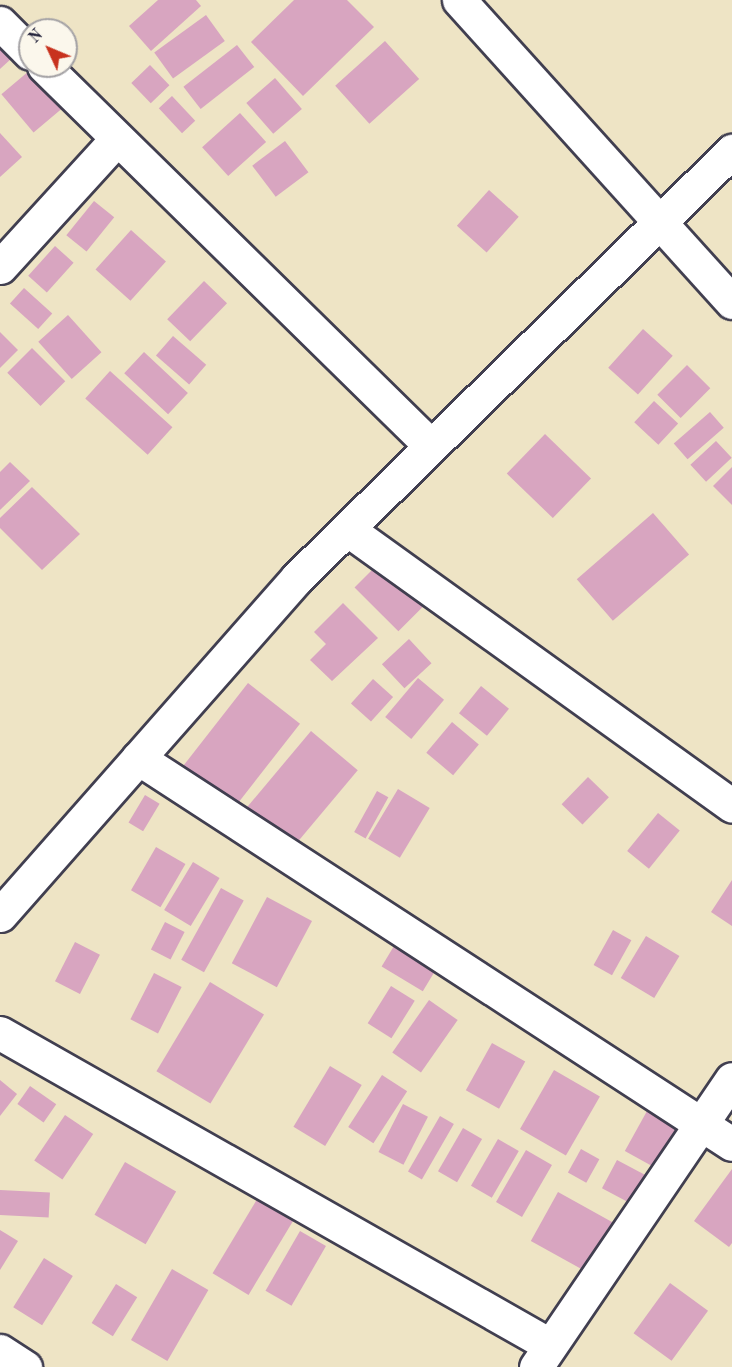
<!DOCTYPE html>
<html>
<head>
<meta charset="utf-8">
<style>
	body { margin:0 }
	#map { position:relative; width:732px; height:1367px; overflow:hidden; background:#eee4c5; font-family:"Old Standard TT",serif }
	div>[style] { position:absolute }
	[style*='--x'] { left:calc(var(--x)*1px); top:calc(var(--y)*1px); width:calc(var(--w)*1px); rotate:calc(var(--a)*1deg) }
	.building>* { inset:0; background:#d8a5c0; transform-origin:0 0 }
	.roads { filter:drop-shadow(2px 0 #413f50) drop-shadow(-2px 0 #413f50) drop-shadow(0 2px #413f50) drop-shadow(0 -2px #413f50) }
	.street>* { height:33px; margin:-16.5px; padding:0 16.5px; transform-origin:16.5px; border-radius:16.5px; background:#fff }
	span { translate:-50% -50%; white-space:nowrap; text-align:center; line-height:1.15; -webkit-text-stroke:6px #fbf7ec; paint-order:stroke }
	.north { position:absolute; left:18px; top:18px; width:60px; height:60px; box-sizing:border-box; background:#fbf7ec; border:2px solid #a4a2a5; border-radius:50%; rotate:314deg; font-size:16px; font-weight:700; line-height:24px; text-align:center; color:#22223b }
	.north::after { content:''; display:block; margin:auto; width:21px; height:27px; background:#c8321e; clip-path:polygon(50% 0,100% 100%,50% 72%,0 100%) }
</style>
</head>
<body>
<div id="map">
	<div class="building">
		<div style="clip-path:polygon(158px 0,196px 0,201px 6px,151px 51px,129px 26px)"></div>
		<div style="clip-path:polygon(294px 0,347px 0,374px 27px,303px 96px,251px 42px)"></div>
		<div style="left:206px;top:15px;width:32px;height:64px;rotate:54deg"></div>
		<div style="left:385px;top:41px;width:51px;height:67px;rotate:48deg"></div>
		<div style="clip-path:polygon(0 44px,12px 58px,0 69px)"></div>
		<div style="left:237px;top:45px;width:28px;height:68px;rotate:52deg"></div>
		<div style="left:150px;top:65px;width:28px;height:26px;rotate:46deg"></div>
		<div style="left:29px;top:71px;width:50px;height:36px;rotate:50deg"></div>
		<div style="left:275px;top:78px;width:41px;height:38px;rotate:49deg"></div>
		<div style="left:172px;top:96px;width:34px;height:18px;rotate:47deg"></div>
		<div style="left:240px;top:113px;width:39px;height:51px;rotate:48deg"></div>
		<div style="clip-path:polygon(0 133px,22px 157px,0 177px)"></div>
		<div style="left:285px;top:141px;width:39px;height:41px;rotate:53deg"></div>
		<div style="left:489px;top:190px;width:40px;height:48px;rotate:42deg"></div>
		<div style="left:94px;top:201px;width:26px;height:44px;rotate:39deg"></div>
		<div style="left:131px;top:230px;width:47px;height:53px;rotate:42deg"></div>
		<div style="left:55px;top:246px;width:25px;height:40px;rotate:42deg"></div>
		<div style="left:204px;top:281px;width:32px;height:53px;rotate:44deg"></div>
		<div style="left:24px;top:288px;width:38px;height:21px;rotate:42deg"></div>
		<div style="left:68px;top:315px;width:50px;height:40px;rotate:48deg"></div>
		<div style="left:643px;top:329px;width:40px;height:52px;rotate:42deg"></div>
		<div style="clip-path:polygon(0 332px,18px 350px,0 368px)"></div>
		<div style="left:173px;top:336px;width:44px;height:26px;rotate:41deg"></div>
		<div style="left:32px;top:348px;width:47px;height:35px;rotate:45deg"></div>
		<div style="left:144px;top:352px;width:60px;height:29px;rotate:43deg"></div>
		<div style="left:687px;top:365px;width:33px;height:42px;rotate:45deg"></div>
		<div style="left:110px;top:371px;width:84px;height:37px;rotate:42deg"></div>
		<div style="left:654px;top:401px;width:33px;height:29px;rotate:43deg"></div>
		<div style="left:710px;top:412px;width:21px;height:48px;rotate:49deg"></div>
		<div style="left:545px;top:434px;width:64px;height:55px;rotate:44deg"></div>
		<div style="left:716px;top:441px;width:23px;height:35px;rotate:47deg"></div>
		<div style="clip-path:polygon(10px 462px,30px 481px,0 510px,0 472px)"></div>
		<div style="clip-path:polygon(732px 467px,732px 505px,713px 486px)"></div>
		<div style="clip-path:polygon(32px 487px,80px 534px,42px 570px,0 528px,0 518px)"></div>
		<div style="left:653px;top:513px;width:55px;height:101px;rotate:49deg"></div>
		<div style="left:380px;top:562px;width:62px;height:36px;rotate:45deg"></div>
		<div style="clip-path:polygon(343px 603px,378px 638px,332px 681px,310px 660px,326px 644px,314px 632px)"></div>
		<div style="left:409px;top:639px;width:33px;height:37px;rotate:47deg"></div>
		<div style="left:418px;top:678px;width:34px;height:51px;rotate:40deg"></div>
		<div style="left:373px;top:679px;width:27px;height:33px;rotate:42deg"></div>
		<div style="left:248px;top:683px;width:66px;height:113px;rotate:38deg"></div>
		<div style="left:481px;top:686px;width:36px;height:35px;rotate:39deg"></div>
		<div style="left:452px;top:722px;width:35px;height:40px;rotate:40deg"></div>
		<div style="left:311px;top:731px;width:61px;height:109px;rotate:40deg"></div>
		<div style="left:588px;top:777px;width:29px;height:38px;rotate:44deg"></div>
		<div style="left:398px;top:789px;width:37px;height:58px;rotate:31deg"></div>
		<div style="left:377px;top:791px;width:13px;height:47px;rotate:29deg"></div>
		<div style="left:145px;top:795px;width:17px;height:32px;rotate:31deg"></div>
		<div style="left:658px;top:813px;width:28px;height:49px;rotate:39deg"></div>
		<div style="left:156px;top:847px;width:34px;height:50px;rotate:30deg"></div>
		<div style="left:193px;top:862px;width:31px;height:56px;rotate:31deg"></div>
		<div style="clip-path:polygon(732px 880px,732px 926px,711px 912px)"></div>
		<div style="left:221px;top:888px;width:26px;height:82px;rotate:29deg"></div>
		<div style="left:267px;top:897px;width:51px;height:75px;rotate:28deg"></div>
		<div style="left:165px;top:922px;width:22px;height:31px;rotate:27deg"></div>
		<div style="left:613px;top:930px;width:21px;height:40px;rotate:29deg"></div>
		<div style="left:646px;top:936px;width:39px;height:49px;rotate:31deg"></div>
		<div style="left:75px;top:942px;width:28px;height:44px;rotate:27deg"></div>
		<div style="left:394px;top:946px;width:48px;height:24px;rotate:31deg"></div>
		<div style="left:154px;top:973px;width:31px;height:52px;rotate:27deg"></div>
		<div style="left:210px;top:982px;width:63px;height:104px;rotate:31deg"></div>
		<div style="left:391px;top:986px;width:28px;height:44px;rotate:32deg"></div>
		<div style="left:429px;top:1000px;width:35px;height:64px;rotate:35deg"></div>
		<div style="left:492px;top:1043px;width:38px;height:54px;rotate:29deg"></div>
		<div style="left:330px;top:1066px;width:37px;height:71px;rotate:31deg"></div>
		<div style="left:554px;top:1070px;width:53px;height:68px;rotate:30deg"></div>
		<div style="left:382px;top:1075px;width:30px;height:62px;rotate:33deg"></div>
		<div style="clip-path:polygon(0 1080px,17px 1094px,0 1116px)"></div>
		<div style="left:30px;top:1086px;width:32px;height:22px;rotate:35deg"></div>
		<div style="left:652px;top:1102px;width:45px;height:56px;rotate:29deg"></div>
		<div style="left:403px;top:1104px;width:28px;height:54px;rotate:27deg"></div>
		<div style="left:65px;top:1115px;width:34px;height:55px;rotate:34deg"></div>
		<div style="left:440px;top:1116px;width:16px;height:64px;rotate:30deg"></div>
		<div style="left:463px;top:1128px;width:22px;height:50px;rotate:30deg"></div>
		<div style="left:498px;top:1139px;width:24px;height:54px;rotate:30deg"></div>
		<div style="left:581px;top:1149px;width:21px;height:27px;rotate:29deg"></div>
		<div style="left:526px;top:1150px;width:30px;height:60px;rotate:30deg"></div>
		<div style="left:617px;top:1160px;width:40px;height:32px;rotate:28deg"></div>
		<div style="left:125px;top:1162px;width:59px;height:61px;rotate:30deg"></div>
		<div style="clip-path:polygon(732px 1169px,732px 1243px,729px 1247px,694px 1221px)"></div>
		<div style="left:0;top:1190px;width:50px;height:25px;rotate:3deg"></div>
		<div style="left:262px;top:1191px;width:42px;height:96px;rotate:31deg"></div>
		<div style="left:558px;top:1192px;width:70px;height:56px;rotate:29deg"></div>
		<div style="clip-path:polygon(0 1230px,18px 1241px,0 1270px)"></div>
		<div style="left:300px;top:1231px;width:30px;height:69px;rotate:30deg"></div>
		<div style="left:44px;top:1258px;width:34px;height:58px;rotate:32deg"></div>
		<div style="left:172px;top:1269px;width:42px;height:82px;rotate:30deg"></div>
		<div style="left:670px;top:1283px;width:47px;height:62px;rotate:36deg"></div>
		<div style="left:116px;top:1284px;width:25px;height:46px;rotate:32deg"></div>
	</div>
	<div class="roads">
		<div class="street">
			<div style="--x:459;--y:0;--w:407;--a:47.9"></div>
			<div style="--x:0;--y:23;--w:42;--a:45"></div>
			<div style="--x:44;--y:66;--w:542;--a:44.48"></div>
			<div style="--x:0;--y:267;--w:173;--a:-47.6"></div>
			<div style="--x:347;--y:529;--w:474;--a:35.7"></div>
			<div style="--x:138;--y:758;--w:708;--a:33.02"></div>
			<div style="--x:0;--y:915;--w:449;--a:-48.6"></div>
			<div style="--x:297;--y:578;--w:610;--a:-44.47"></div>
			<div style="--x:0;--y:1033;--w:630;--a:29.58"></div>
			<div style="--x:0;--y:1351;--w:30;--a:33"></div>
			<div style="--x:536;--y:1367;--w:348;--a:-55.8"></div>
		</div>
	</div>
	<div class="north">N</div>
</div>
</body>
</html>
